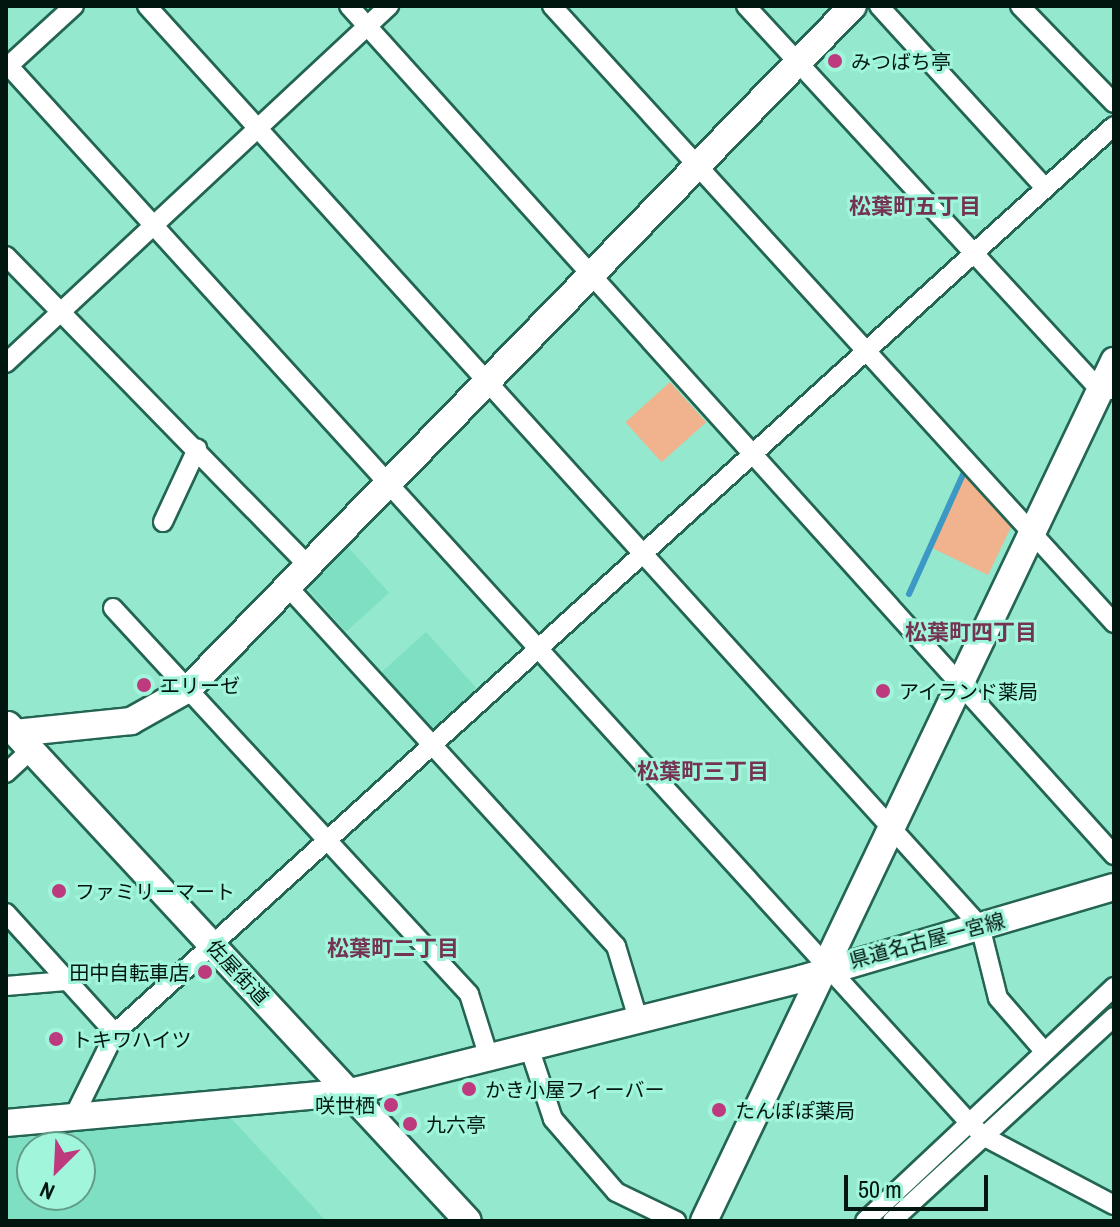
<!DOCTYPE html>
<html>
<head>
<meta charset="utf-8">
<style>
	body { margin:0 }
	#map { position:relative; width:1120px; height:1227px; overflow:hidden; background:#94e8ce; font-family:"Archivo Narrow","Noto Sans JP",sans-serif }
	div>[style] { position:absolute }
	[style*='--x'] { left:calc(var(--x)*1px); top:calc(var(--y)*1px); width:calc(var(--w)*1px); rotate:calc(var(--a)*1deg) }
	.built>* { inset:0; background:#7fdfc2; transform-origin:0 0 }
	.green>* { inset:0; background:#f0b38d; transform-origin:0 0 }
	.stream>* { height:6px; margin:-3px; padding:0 3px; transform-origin:3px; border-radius:3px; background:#3c98c4 }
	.roads { filter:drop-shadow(2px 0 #236453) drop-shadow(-2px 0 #236453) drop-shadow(0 2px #236453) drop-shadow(0 -2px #236453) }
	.street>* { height:18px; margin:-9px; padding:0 9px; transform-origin:9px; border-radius:9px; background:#fff }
	.secondary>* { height:26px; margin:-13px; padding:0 13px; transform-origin:13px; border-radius:13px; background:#fff }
	.dots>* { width:22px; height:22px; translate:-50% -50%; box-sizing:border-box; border:4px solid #a1f5db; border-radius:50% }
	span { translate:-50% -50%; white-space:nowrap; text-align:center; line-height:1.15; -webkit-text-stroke:6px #a1f5db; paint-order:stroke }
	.poi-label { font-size:20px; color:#00160f }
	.left { translate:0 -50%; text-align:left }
	.right { translate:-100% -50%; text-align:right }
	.street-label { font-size:20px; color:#00160f }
	.neighbourhood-label { font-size:22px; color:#753353; font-weight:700 }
	.frame { position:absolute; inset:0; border:8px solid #00160f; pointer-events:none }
	.north { position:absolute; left:16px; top:1131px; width:80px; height:80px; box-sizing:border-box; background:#a1f5db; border:2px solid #619c89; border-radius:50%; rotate:204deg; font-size:22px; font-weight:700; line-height:32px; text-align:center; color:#00160f }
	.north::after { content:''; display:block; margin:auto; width:28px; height:36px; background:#be3a7f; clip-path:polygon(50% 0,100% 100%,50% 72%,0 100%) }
	.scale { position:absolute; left:844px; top:1175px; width:144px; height:36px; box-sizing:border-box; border:4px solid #00160f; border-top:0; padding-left:10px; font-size:24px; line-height:28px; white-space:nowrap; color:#00160f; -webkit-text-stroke:6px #a1f5db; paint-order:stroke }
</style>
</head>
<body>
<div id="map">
	<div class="built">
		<div style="left:347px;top:546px;width:63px;height:58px;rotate:48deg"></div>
		<div style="left:426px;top:632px;width:76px;height:63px;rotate:48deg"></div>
		<div style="clip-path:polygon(evenodd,229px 1116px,326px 1221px,6px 1221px,6px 1136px,229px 1116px,32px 1147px,80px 1147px,80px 1195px,32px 1195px,32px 1147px)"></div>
	</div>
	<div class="green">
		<div style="left:670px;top:382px;width:54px;height:60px;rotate:48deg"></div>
		<div style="clip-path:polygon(964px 472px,1012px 525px,988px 575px,930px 547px)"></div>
	</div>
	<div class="stream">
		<div style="--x:909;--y:594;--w:134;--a:-65.7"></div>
	</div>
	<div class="roads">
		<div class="street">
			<div style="--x:147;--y:6;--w:1241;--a:47.84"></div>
			<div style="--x:980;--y:926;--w:74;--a:76"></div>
			<div style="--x:998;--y:998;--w:69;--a:49.1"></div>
			<div style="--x:349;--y:6;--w:1143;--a:47.98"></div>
			<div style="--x:552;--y:6;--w:835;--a:47.67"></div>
			<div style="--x:746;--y:6;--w:522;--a:47.33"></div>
			<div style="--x:1100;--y:390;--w:11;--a:0"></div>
			<div style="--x:879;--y:6;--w:246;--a:47.6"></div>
			<div style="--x:1020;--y:6;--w:135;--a:45.9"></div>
			<div style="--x:6;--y:63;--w:1427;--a:47.73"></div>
			<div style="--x:966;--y:1119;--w:24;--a:45"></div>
			<div style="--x:983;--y:1136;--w:148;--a:27.8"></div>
			<div style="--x:6;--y:68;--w:92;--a:-42.4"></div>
			<div style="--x:6;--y:256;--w:433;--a:45.7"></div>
			<div style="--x:6;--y:363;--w:524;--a:-42.99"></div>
			<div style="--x:163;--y:522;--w:81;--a:-65"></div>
			<div style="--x:288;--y:587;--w:486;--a:47.6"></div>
			<div style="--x:616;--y:946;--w:79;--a:73.2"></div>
			<div style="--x:113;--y:608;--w:525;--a:47.32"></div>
			<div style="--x:469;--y:994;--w:70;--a:72.6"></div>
			<div style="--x:6;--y:773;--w:34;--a:-43"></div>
			<div style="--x:6;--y:913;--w:162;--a:47.8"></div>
			<div style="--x:6;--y:986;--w:60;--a:-4.8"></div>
			<div style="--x:530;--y:1050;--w:73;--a:71.6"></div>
			<div style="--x:553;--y:1119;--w:96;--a:49.2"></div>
			<div style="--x:616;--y:1192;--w:67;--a:25.8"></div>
			<div style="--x:74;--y:1116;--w:93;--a:-63.7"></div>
			<div style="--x:115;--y:1033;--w:1349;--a:-42.24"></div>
			<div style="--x:865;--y:1221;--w:342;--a:-43.2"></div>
			<div style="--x:892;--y:1221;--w:301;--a:-42.6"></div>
		</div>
		<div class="secondary">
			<div style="--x:8;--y:725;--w:676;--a:47.16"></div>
			<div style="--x:15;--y:733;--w:117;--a:-5.9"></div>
			<div style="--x:131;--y:721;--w:65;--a:-29.3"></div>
			<div style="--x:188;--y:689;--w:953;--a:-45.77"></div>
			<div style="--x:6;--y:1123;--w:346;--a:-5.1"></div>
			<div style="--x:351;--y:1092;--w:464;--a:-14.1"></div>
			<div style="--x:801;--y:979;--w:326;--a:-16.4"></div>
			<div style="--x:704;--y:1221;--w:953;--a:-64.51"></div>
		</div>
	</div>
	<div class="dots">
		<div style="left:835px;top:61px;background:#be3a7f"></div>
		<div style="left:144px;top:685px;background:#be3a7f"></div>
		<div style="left:883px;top:691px;background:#be3a7f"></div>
		<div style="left:59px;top:891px;background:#be3a7f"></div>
		<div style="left:205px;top:972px;background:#be3a7f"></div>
		<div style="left:56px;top:1039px;background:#be3a7f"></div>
		<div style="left:469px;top:1089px;background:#be3a7f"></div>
		<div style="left:391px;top:1105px;background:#be3a7f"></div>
		<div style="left:719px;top:1110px;background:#be3a7f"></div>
		<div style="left:410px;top:1124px;background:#be3a7f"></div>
	</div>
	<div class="poi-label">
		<span class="left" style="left:851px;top:61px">みつばち亭</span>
		<span class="left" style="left:160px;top:685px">エリーゼ</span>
		<span class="left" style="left:899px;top:691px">アイランド薬局</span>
		<span class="left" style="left:75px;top:891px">ファミリーマート</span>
		<span class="right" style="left:189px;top:972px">田中自転車店</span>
		<span class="left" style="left:72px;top:1039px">トキワハイツ</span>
		<span class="left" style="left:485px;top:1089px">かき小屋フィーバー</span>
		<span class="right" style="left:375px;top:1105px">咲世栖</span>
		<span class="left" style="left:735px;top:1110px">たんぽぽ薬局</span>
		<span class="left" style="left:426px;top:1124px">九六亭</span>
	</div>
	<div class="street-label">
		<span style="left:927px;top:940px;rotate:-15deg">県道名古屋一宮線</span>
		<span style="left:238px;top:972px;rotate:47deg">佐屋街道</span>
	</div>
	<div class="neighbourhood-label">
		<span style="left:915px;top:207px">松葉町五丁目</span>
		<span style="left:971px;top:633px">松葉町四丁目</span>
		<span style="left:703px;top:772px">松葉町三丁目</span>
		<span style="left:393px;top:949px">松葉町二丁目</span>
	</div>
	<div class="frame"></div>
	<div class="north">N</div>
	<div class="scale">50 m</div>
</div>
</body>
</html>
